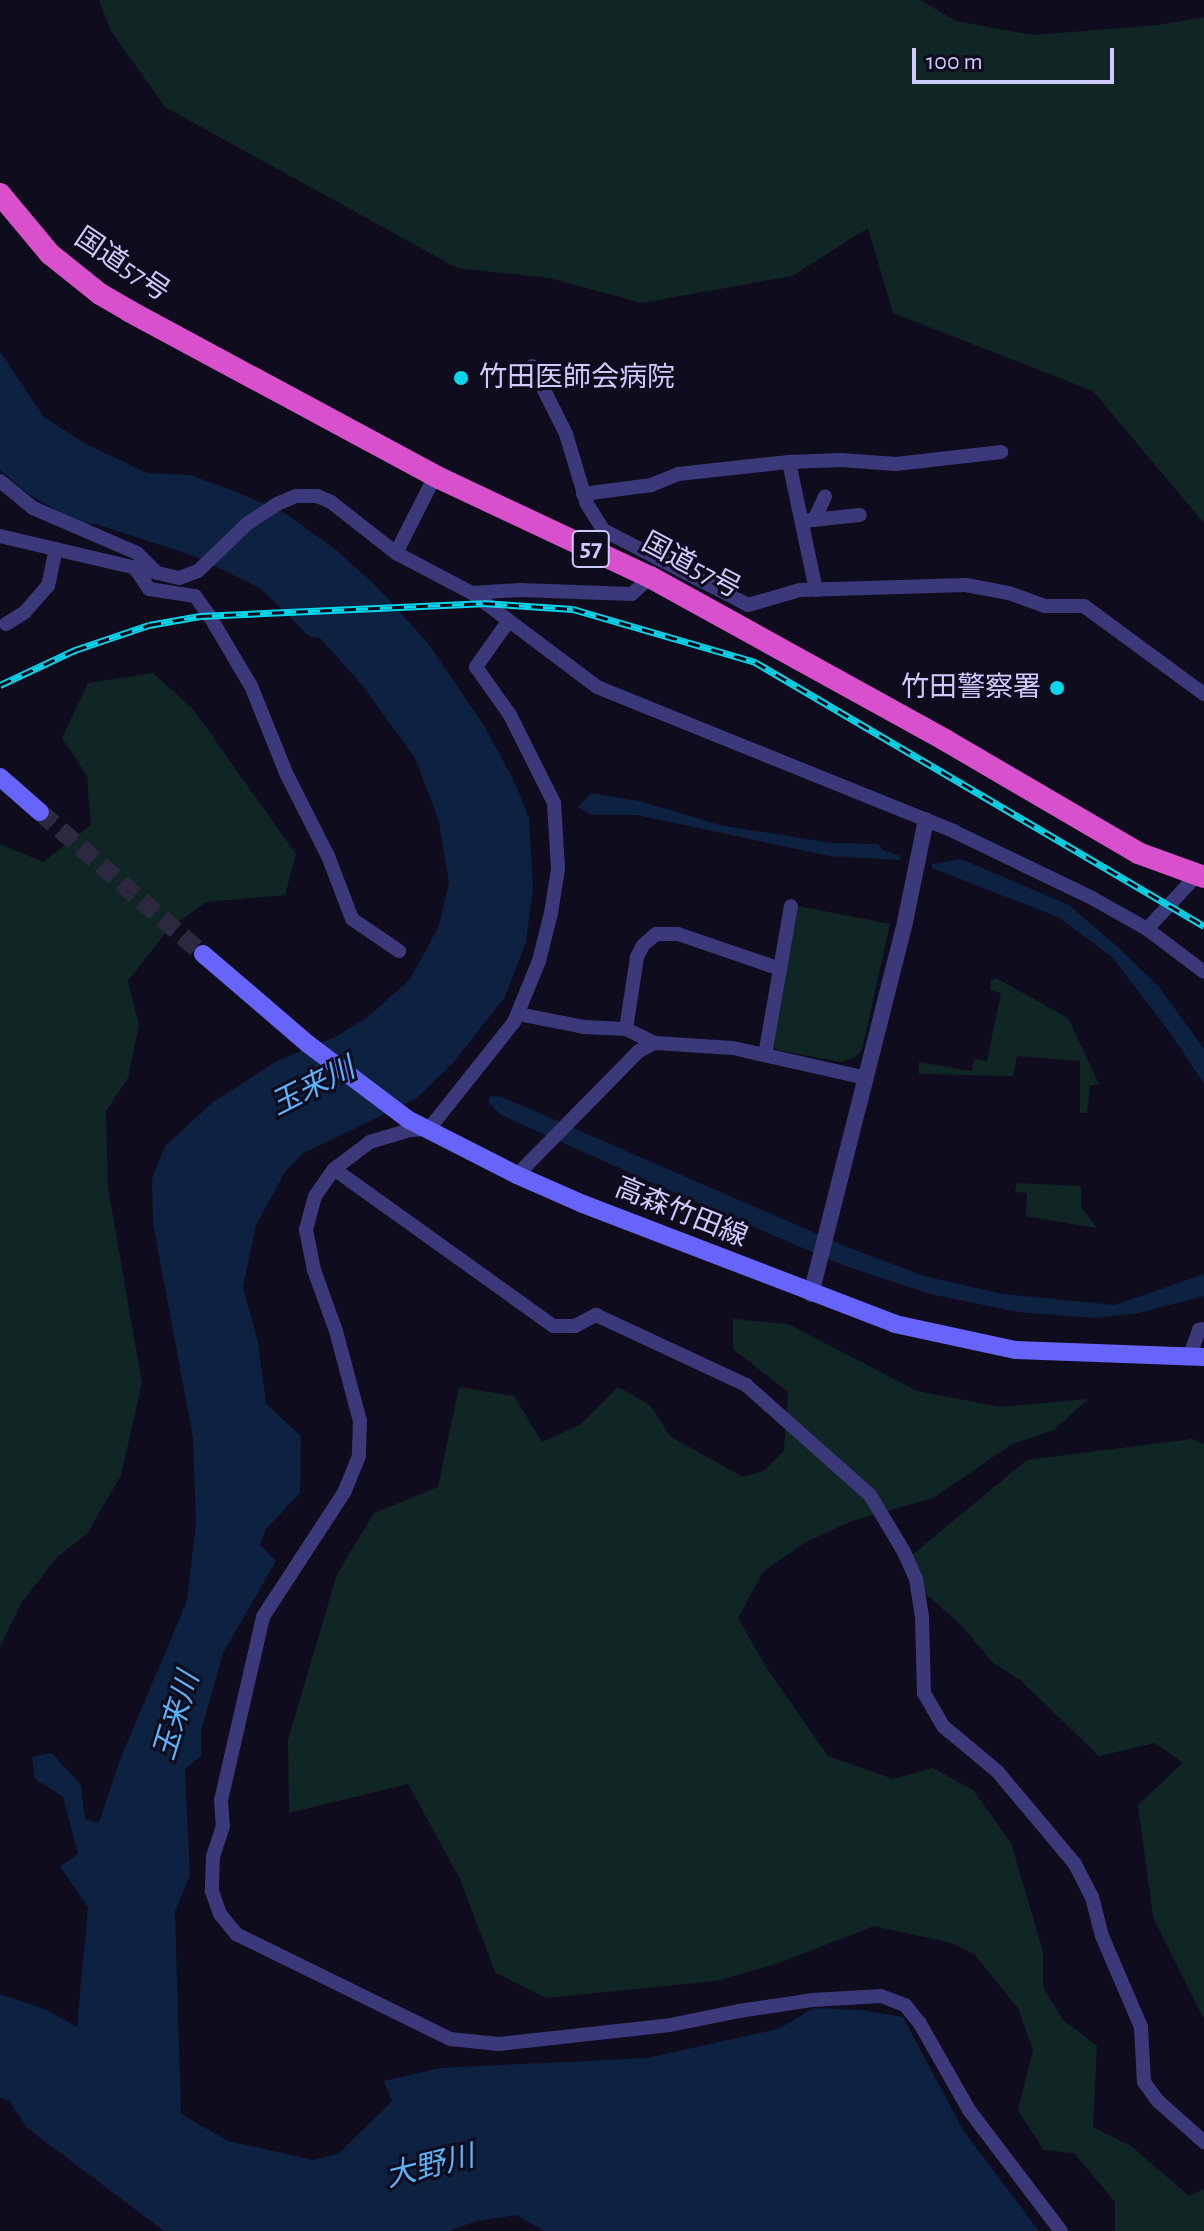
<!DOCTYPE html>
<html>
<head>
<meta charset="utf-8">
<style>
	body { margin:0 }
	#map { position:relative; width:1204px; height:2231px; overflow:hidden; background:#0f0c1d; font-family:"Alegreya Sans","Noto Sans JP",sans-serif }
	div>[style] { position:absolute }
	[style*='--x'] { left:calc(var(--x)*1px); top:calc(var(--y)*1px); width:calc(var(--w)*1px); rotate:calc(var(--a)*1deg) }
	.green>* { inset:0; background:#102625 }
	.water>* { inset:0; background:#0d2140 }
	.secondary-tunnel>* { height:18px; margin-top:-9px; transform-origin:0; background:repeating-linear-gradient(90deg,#2c283f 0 18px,transparent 0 27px) }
	.minor>* { height:14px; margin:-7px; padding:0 7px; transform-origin:7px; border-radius:7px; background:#3b397a }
	.tertiary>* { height:16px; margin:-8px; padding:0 8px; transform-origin:8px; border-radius:8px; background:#3b397a }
	.secondary>* { height:18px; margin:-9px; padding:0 9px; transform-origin:9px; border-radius:9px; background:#6765f9 }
	.trunk>* { height:22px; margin:-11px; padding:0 11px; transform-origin:11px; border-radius:11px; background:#d950cc }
	.rail>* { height:7px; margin-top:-3.5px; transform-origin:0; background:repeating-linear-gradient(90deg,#0f0c1d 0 12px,#09d6ea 0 24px); box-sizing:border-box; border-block:2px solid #09d6ea }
	.dots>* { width:22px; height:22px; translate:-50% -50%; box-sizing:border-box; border:4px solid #0f0c1d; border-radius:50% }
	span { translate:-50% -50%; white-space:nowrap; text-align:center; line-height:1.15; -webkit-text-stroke:6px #0f0c1d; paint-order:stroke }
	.shield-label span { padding:2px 6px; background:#0f0c1d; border:2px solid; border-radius:6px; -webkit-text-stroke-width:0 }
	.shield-label { font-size:26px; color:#cfcafd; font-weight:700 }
	.street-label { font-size:28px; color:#cfcafd }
	.poi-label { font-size:28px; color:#cfcafd }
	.left { translate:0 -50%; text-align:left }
	.right { translate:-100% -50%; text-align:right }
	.water-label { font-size:30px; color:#5cb2f9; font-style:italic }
	.scale { position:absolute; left:912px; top:48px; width:202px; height:36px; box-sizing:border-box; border:4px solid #cfcafd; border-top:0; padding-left:10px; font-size:24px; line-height:28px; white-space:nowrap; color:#cfcafd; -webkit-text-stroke:6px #0f0c1d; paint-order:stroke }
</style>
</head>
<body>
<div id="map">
	<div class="green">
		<div style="clip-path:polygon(99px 0,921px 0,955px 21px,1034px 35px,1158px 25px,1204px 17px,1204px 523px,1093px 391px,893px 313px,868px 228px,792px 276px,642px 303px,549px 278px,457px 268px,165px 107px,111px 31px)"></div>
		<div style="clip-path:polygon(153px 673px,193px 709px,296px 854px,285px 895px,206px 902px,169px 928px,128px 981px,139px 1025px,128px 1078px,106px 1111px,108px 1188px,142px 1383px,121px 1475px,87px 1534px,57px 1557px,22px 1602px,0 1647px,0 844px,43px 862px,91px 825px,87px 776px,62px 738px,88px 683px)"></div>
		<div style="clip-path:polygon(798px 906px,890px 924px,862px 1050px,854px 1058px,841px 1062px,776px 1050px,774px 1044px)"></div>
		<div style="clip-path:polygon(996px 978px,1068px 1018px,1099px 1084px,1090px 1086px,1087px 1113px,1080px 1113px,1080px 1061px,1017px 1056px,1013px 1076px,919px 1074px,919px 1062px,972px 1071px,974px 1059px,987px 1061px,1001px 993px,990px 990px,991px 981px)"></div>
		<div style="clip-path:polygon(1017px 1183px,1081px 1186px,1081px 1207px,1097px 1228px,1026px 1216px,1027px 1193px,1015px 1192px)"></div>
		<div style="clip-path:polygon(733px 1319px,788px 1324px,917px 1391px,1000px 1407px,1088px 1399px,1054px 1430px,1012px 1444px,933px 1498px,852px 1521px,804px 1543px,763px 1572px,738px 1618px,767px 1669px,828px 1756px,893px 1779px,933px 1768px,973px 1790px,1011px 1843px,1043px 1952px,1043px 1987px,1062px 2019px,1097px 2046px,1093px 2127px,1131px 2146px,1189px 2196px,1204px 2189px,1204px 2231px,1115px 2231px,1115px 2202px,1074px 2153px,1044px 2150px,1018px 2110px,1033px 2050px,1018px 2008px,974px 1954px,952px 1943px,874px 1926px,779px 1963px,716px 1981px,546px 1998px,495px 1972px,460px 1879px,408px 1784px,289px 1813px,288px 1740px,337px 1574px,374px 1513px,438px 1487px,459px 1387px,514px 1396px,542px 1442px,580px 1425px,618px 1387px,650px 1405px,671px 1437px,743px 1477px,764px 1471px,784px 1451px,788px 1392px,733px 1349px)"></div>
		<div style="clip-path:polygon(1192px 1439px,1204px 1444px,1204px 2019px,1153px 1917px,1138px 1805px,1183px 1763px,1155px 1743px,1099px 1756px,1019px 1679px,993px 1663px,961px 1625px,926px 1594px,912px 1555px,1027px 1460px)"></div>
	</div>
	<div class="water">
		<div style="clip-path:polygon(0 351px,44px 417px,84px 443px,147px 473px,190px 475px,237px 492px,283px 512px,335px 549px,377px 587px,427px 642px,483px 724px,513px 779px,529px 818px,533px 888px,526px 942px,505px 997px,453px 1063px,417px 1098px,302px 1154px,285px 1172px,256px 1225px,243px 1287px,258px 1342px,266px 1404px,301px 1436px,300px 1493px,266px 1529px,260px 1545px,276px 1561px,223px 1653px,201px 1731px,201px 1756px,185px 1769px,190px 1876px,175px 1911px,181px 2114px,228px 2141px,313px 2160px,338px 2154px,392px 2101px,384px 2081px,440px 2068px,647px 2058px,778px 2029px,814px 2008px,863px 2010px,903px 2017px,963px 2130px,1039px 2231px,544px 2231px,516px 2215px,477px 2221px,449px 2231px,164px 2231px,27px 2128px,9px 2100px,0 2098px,0 1994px,47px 2010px,77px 2027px,88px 1907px,60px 1866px,78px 1854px,63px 1797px,35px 1779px,32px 1757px,52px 1753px,81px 1785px,85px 1819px,99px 1823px,119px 1762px,187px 1601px,196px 1523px,193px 1438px,153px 1223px,152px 1178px,165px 1146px,213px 1102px,277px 1061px,333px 1038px,368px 1017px,410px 979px,438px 928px,449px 883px,439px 821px,415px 758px,362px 685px,320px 638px,309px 636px,260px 588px,194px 556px,96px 524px,82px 525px,28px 494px,0 470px)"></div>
		<div style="clip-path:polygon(591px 793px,639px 801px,720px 825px,831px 843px,878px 844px,883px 850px,900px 856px,899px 860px,829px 856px,637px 815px,592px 815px,578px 807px)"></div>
		<div style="clip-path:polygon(961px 859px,1069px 905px,1120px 949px,1160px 988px,1204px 1049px,1204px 1084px,1169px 1031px,1112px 957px,1058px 917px,932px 868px,932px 864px)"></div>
		<div style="clip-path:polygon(490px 1096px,502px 1097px,847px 1247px,924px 1276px,1003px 1294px,1115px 1305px,1204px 1274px,1204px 1296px,1139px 1313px,1095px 1318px,1018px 1312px,930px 1294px,845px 1266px,684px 1197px,501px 1115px,489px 1103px)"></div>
	</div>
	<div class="secondary-tunnel">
		<div style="--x:40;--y:812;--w:216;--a:41.1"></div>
	</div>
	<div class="minor">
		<div style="--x:532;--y:366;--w:76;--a:63.4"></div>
		<div style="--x:566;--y:434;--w:73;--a:73.3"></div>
		<div style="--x:587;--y:504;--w:31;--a:58"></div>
		<div style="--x:603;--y:530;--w:163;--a:27.3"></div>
		<div style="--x:748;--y:605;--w:54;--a:-16.1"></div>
		<div style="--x:800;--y:590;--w:166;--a:-1.7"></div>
		<div style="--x:966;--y:585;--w:44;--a:10.5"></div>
		<div style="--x:1009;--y:593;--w:37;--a:20"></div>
		<div style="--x:1044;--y:606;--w:40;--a:0"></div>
		<div style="--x:1084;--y:606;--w:149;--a:36.3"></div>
		<div style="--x:789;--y:462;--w:131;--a:78.1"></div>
		<div style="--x:0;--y:481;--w:43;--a:39.3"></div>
		<div style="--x:33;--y:508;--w:113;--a:23.4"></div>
		<div style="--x:137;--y:553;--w:28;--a:45"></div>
		<div style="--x:583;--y:494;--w:69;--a:-7.5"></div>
		<div style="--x:651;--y:485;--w:29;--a:-22"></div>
		<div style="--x:678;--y:474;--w:112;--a:-6.2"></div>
		<div style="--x:789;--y:462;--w:52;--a:-2.2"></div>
		<div style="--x:841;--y:460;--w:55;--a:4.2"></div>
		<div style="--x:896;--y:464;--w:106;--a:-6.5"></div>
		<div style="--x:814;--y:520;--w:26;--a:-65"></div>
		<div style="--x:803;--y:521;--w:57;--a:-6"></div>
		<div style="--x:0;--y:536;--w:184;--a:13.2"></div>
		<div style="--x:179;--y:578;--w:20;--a:-20"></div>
		<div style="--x:198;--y:571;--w:69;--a:-43.8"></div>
		<div style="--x:248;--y:523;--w:35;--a:-33"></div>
		<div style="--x:277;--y:504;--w:21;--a:-23"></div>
		<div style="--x:296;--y:496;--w:21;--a:0"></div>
		<div style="--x:317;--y:496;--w:15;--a:23"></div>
		<div style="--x:331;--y:502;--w:83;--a:38.1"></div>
		<div style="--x:396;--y:553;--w:86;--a:27.8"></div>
		<div style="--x:472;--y:593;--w:156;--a:36.9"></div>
		<div style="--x:597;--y:687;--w:386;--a:22"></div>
		<div style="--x:955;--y:832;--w:152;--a:25.7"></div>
		<div style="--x:1092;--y:898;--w:63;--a:29.4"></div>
		<div style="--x:1147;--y:929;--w:71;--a:37"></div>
		<div style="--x:396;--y:553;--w:86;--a:-63.1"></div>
		<div style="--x:135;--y:568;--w:25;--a:56"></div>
		<div style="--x:149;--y:589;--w:47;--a:8.7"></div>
		<div style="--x:195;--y:596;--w:24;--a:54"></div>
		<div style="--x:209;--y:615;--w:82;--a:59.4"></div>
		<div style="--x:251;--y:686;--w:96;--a:68"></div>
		<div style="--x:287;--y:775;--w:91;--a:63.2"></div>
		<div style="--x:328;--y:856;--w:67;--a:69.1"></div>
		<div style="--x:352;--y:919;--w:57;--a:34.2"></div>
		<div style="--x:472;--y:593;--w:48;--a:-3.6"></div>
		<div style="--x:520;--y:590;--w:112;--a:2"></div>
		<div style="--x:632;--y:594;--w:25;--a:-43"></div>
		<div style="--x:507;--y:623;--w:54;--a:125.2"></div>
		<div style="--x:476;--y:667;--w:59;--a:54.7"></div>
		<div style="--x:510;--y:715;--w:98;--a:63.4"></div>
		<div style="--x:554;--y:803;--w:66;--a:86.5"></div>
		<div style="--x:558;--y:869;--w:45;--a:99"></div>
		<div style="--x:551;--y:913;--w:49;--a:104"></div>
		<div style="--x:539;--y:961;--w:66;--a:112.3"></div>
		<div style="--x:514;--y:1022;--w:137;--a:128.5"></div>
		<div style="--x:429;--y:1129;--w:19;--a:177"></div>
		<div style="--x:410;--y:1130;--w:42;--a:163.3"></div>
		<div style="--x:370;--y:1142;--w:45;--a:143.1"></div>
		<div style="--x:334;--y:1169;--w:33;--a:125"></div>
		<div style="--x:315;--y:1196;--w:35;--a:105"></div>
		<div style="--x:306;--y:1230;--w:41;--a:78.7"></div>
		<div style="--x:314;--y:1270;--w:65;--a:70.2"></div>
		<div style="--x:336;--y:1331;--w:93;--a:75.1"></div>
		<div style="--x:360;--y:1421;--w:35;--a:92"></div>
		<div style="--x:359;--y:1456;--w:38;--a:112"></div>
		<div style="--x:345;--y:1491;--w:150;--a:123.1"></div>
		<div style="--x:263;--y:1617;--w:188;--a:102.9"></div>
		<div style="--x:221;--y:1800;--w:26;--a:86"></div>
		<div style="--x:223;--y:1826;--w:32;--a:108"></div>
		<div style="--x:213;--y:1856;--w:35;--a:92"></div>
		<div style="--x:212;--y:1891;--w:24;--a:71"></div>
		<div style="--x:220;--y:1914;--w:26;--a:51"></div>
		<div style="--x:236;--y:1934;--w:238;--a:26.1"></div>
		<div style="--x:450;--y:2039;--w:49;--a:5.8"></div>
		<div style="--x:499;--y:2044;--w:172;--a:-6.3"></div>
		<div style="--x:670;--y:2025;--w:70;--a:-11.5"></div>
		<div style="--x:739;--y:2011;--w:75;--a:-8.5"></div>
		<div style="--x:813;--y:2000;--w:68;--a:-3.4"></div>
		<div style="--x:881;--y:1996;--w:26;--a:21"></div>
		<div style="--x:905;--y:2005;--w:22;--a:51"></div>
		<div style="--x:919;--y:2022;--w:101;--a:60.4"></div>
		<div style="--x:969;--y:2110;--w:152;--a:52.8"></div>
		<div style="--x:6;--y:624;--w:22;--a:-32"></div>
		<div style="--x:25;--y:612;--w:35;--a:-49"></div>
		<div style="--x:48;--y:586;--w:38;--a:-78"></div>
		<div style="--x:1147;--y:929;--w:72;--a:-47.2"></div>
		<div style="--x:518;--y:1014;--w:67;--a:11.1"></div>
		<div style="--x:584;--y:1027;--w:42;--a:2.7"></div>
		<div style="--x:626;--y:1029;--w:32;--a:26"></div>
		<div style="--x:626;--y:1029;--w:73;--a:-81.3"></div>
		<div style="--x:637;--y:957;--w:13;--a:-63"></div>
		<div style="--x:643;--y:945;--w:17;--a:-40"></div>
		<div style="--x:656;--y:934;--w:22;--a:0"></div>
		<div style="--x:678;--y:934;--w:108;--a:18.9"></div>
		<div style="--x:765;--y:1055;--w:151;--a:-80.1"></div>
		<div style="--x:334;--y:1169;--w:269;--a:35.6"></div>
		<div style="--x:553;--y:1326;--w:22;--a:0"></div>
		<div style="--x:575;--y:1326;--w:24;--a:-28"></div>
		<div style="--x:596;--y:1315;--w:166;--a:25"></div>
		<div style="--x:746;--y:1385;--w:166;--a:41.6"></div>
		<div style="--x:870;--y:1495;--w:66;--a:59.2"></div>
		<div style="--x:904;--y:1552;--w:30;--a:66"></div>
		<div style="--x:916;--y:1579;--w:38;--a:81"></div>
		<div style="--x:922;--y:1617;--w:76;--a:88.5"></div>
		<div style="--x:924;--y:1693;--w:39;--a:60"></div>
		<div style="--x:944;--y:1727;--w:69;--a:39.7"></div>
		<div style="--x:997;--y:1771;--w:121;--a:50"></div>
		<div style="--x:1075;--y:1864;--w:37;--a:63"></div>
		<div style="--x:1092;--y:1897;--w:40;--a:75.6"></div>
		<div style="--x:1102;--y:1936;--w:99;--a:66.8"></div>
		<div style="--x:1141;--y:2027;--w:55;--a:86.9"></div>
		<div style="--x:1144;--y:2082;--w:24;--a:54"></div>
		<div style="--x:1158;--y:2101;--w:62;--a:41.7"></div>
		<div style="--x:517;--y:1175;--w:174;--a:-45.5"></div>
		<div style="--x:639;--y:1051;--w:18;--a:-27"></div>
		<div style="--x:655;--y:1043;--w:78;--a:3.7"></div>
		<div style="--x:733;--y:1048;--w:136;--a:12.7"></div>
		<div style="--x:1190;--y:1355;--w:27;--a:-70"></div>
		<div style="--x:1199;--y:1330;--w:5;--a:-11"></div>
	</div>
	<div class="tertiary">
		<div style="--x:811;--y:1294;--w:384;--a:-75.8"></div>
		<div style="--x:905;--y:922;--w:104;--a:-78.4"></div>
	</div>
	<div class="secondary">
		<div style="--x:0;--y:777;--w:53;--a:41.2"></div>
		<div style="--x:203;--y:954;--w:138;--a:40.6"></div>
		<div style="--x:308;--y:1044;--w:126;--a:37"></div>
		<div style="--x:409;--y:1120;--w:121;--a:27"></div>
		<div style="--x:517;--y:1175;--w:72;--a:23.7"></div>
		<div style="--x:583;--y:1204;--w:334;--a:21"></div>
		<div style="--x:895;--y:1324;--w:123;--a:12.2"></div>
		<div style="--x:1015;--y:1350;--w:189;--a:2.1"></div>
	</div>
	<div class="trunk">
		<div style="--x:0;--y:194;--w:78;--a:50.2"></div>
		<div style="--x:50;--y:254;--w:64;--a:38.7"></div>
		<div style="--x:100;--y:294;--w:34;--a:30"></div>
		<div style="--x:129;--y:311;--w:348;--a:28.3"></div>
		<div style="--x:435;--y:476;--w:238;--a:25.2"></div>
		<div style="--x:650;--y:577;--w:337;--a:28.9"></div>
		<div style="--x:945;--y:740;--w:224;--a:30.3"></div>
		<div style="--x:1138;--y:853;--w:70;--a:20"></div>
	</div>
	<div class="rail">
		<div style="--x:0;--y:685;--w:83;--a:-25"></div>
		<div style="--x:75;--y:650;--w:78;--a:-18.7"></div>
		<div style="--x:149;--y:625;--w:52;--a:-10"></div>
		<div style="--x:200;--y:616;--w:283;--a:-2.6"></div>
		<div style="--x:483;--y:603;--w:90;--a:3.8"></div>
		<div style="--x:573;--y:609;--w:190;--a:16.2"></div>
		<div style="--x:755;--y:662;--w:521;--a:30.45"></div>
	</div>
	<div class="dots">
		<div style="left:461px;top:378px;background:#09d6ea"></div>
		<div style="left:1057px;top:688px;background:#09d6ea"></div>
	</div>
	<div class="shield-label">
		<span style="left:591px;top:549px">57</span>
	</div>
	<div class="street-label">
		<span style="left:122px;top:265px;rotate:34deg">国道57号</span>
		<span style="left:691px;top:566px;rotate:28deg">国道57号</span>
		<span style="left:681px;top:1213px;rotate:22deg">高森竹田線</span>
	</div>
	<div class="poi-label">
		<span class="left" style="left:479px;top:378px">竹田医師会病院</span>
		<span class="right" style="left:1041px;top:688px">竹田警察署</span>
	</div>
	<div class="water-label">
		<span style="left:313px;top:1087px;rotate:-27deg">玉来川</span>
		<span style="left:177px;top:1716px;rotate:-73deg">玉来川</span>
		<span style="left:430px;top:2167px;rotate:-14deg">大野川</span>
	</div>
	<div class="scale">100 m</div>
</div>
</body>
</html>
